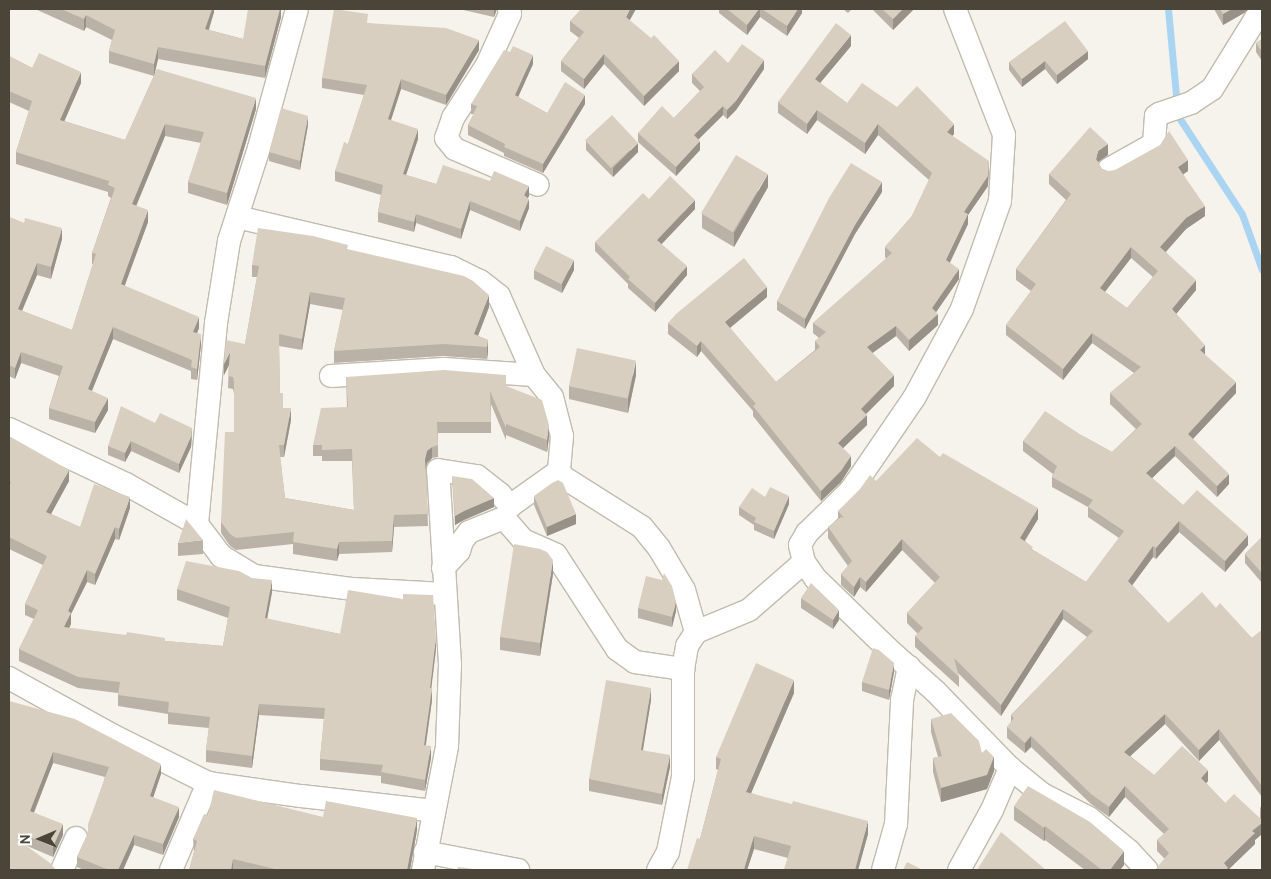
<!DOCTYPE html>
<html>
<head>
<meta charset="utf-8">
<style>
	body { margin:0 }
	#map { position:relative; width:1271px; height:879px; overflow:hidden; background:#f6f3ec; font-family:Cabin,sans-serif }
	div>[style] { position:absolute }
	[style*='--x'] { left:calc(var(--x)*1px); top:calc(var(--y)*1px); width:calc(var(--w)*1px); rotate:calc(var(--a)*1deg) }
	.stream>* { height:7px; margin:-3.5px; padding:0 3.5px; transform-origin:3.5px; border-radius:3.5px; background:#a9d4f2 }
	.roads { filter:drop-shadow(1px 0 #c2bbae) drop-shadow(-1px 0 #c2bbae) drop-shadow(0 1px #c2bbae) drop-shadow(0 -1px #c2bbae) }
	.minor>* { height:22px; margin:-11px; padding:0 11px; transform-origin:11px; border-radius:11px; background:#fff }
	.wall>* { inset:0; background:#bab2a6 }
	.shaded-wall>* { inset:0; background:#979187 }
	.building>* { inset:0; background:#d8cfc1; transform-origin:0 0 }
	span { translate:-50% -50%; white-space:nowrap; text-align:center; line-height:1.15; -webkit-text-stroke:4px #fff; paint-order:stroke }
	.frame { position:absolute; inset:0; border:10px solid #4b4439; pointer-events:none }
	.north { position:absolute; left:15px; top:814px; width:50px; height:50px; -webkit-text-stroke:4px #fff; paint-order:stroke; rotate:269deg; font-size:14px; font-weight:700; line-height:20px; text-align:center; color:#4b4439 }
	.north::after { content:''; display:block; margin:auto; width:18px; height:22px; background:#4b4439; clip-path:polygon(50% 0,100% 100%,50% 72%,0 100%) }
</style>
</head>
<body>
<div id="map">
	<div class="stream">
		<div style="--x:1168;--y:9;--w:107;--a:84.7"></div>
		<div style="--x:1178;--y:116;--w:117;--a:56.9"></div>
		<div style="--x:1242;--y:214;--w:59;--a:70.3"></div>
	</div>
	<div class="roads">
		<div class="minor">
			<div style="--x:509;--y:9;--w:5;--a:79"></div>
			<div style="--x:510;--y:14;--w:56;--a:114.3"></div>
			<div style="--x:487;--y:65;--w:63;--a:122.7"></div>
			<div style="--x:453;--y:118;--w:21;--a:109"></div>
			<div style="--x:446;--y:138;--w:14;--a:51"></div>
			<div style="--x:455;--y:149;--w:90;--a:23.4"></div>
			<div style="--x:955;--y:9;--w:135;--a:68.7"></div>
			<div style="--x:1004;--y:135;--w:66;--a:93.5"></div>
			<div style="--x:1000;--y:201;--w:114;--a:109.4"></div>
			<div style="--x:962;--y:309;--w:101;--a:118.3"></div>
			<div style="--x:914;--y:398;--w:112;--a:124.4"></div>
			<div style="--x:851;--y:490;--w:62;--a:135.7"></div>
			<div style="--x:807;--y:533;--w:14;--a:120"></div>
			<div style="--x:800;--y:545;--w:17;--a:77"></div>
			<div style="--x:804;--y:562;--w:21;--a:55"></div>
			<div style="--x:816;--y:579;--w:100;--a:44.2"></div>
			<div style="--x:888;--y:649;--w:63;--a:41.8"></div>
			<div style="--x:935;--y:691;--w:107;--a:45.8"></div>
			<div style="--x:1010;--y:768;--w:41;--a:39.1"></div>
			<div style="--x:1042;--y:794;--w:53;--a:27.1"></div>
			<div style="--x:1089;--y:818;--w:52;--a:39.5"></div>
			<div style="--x:1129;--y:851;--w:26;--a:47"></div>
			<div style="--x:1109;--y:169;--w:51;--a:-29.1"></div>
			<div style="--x:1154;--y:144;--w:28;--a:-86"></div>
			<div style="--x:1156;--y:116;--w:4;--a:-34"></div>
			<div style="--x:1159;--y:114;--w:34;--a:-19"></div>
			<div style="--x:1191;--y:103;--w:25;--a:-34"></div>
			<div style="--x:1212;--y:89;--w:84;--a:-58.2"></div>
			<div style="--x:1256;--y:18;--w:8;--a:-45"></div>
			<div style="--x:237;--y:217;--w:220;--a:13.2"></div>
			<div style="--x:451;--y:267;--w:32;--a:26"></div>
			<div style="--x:480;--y:281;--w:24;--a:38"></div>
			<div style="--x:499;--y:296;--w:86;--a:66.1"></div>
			<div style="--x:534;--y:375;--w:28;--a:51"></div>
			<div style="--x:552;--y:397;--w:40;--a:75.6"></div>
			<div style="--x:562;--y:436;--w:35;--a:95"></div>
			<div style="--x:559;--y:471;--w:7;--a:56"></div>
			<div style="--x:563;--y:477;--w:93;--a:32.3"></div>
			<div style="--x:642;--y:527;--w:27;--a:51"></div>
			<div style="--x:659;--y:548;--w:49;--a:59.2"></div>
			<div style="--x:684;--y:590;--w:44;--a:74.1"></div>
			<div style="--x:331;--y:376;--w:113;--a:-3.5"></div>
			<div style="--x:444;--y:369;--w:90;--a:3.8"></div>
			<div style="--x:9;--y:429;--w:129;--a:25.2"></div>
			<div style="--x:126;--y:484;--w:81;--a:29.4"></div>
			<div style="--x:197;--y:524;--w:40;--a:53"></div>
			<div style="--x:221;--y:556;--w:39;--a:31"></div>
			<div style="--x:254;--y:576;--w:100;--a:7.5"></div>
			<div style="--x:353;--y:589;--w:91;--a:3.1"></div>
			<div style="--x:197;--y:524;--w:202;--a:-84.6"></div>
			<div style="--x:216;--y:323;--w:83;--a:-81"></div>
			<div style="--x:229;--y:241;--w:98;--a:-72.1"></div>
			<div style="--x:259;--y:148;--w:144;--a:-74.7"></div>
			<div style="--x:443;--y:568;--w:23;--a:-47"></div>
			<div style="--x:459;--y:551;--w:10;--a:-73"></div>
			<div style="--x:462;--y:541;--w:11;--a:-52"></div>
			<div style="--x:469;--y:532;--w:38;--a:-22"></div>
			<div style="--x:504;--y:518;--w:29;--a:49"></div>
			<div style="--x:523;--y:540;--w:36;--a:24"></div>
			<div style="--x:556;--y:555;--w:112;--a:57"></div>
			<div style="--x:617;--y:649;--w:22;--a:36"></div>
			<div style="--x:635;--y:662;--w:49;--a:8.3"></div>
			<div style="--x:9;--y:678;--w:118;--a:29"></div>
			<div style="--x:112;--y:735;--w:107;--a:26.6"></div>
			<div style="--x:208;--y:783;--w:94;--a:8"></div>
			<div style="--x:301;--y:796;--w:134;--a:6.4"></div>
			<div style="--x:425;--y:852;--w:95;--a:11"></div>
			<div style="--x:62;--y:870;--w:35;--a:-66"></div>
			<div style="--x:171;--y:870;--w:95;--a:-67"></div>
			<div style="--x:423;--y:870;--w:126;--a:-79"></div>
			<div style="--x:447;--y:746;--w:82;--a:-87.9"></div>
			<div style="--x:450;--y:664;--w:194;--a:-93.5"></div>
			<div style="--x:438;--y:470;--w:39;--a:9"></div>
			<div style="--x:477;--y:476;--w:29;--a:38"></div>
			<div style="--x:500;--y:494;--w:16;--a:50"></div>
			<div style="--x:510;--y:506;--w:60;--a:-35.5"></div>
			<div style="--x:658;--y:870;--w:21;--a:-61"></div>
			<div style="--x:668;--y:852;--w:76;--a:-78.7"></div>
			<div style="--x:683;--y:777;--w:108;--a:-90"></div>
			<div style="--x:683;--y:669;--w:23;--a:-80"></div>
			<div style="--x:687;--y:646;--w:17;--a:-57"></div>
			<div style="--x:696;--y:632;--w:57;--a:-22.5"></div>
			<div style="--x:749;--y:610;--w:73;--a:-41.1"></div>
			<div style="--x:883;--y:870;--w:48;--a:-74.2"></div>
			<div style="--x:896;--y:824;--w:124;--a:-87.2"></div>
			<div style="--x:902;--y:700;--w:34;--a:-78"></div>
			<div style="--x:959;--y:870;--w:68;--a:-61.2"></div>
			<div style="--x:992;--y:810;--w:46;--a:-66.8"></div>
		</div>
	</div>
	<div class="wall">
		<div style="clip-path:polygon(35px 9px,214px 9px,214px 12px,209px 30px,243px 39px,281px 9px,281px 17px,265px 78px,158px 59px,154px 76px,109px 63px,109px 51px,112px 40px,86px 27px,84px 31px)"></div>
		<div style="clip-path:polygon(459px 9px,497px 9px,494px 17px)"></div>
		<div style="clip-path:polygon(719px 9px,802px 9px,802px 13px,787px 36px,760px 17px,747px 35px,719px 13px)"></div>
		<div style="clip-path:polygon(843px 9px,852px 9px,848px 13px)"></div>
		<div style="clip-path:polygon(872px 9px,914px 9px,893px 30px)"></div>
		<div style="clip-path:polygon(1214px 9px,1248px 9px,1244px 13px,1223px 25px)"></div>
		<div style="clip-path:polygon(570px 21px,629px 21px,679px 71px,644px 106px,604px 64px,584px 89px,561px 71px,561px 61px,579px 38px,570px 31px)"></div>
		<div style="clip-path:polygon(368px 23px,479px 50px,446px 105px,401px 89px,391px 120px,418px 139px,406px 175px,436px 184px,529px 196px,528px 198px,529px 208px,520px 231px,470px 210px,461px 239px,416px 223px,414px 232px,378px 222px,378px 212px,381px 195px,335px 181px,335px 171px,348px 144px,364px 95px,322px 88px,322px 78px)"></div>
		<div style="clip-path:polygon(1262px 39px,1262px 61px,1256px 52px,1256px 43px)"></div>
		<div style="clip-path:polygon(851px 46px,820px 83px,847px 103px,897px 107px,954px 134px,952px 136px,989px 171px,988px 186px,968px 215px,968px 224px,950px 263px,959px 279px,936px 312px,938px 325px,909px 351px,896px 336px,872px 353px,894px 386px,866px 414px,867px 425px,843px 448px,851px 466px,841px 482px,821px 501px,753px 416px,753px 411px,701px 351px,697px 357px,668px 334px,668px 323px,767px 297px,730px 328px,776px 382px,815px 350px,815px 341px,819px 338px,813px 333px,813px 323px,886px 259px,885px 257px,885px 247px,912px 216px,929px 180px,878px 135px,865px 154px,817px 120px,807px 134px,778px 113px,778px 102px)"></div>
		<div style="clip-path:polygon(9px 56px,32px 68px,81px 83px,64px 121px,125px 140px,157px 69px,256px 109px,227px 205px,188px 193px,188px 182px,201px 143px,165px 136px,136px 206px,148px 222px,124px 286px,199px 328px,197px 333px,201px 345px,197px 380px,191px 379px,191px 371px,113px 339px,92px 391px,108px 410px,95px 433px,49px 419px,49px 408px,59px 376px,21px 363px,15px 379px,9px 376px,9px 217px,62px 239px,51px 279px,37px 275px,22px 311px,72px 330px,93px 264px,92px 264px,92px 253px,111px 198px,108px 196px,108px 192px,16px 164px,16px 152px,29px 111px,9px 102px)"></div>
		<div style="clip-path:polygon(1088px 59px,1057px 84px,1045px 69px,1022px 87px,1009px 70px,1009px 62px)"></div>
		<div style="clip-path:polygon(728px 63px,764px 69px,736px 110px,727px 119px,723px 115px,698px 139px,700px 150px,676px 176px,638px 142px,638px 133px,674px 118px,700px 91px,692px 83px,692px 74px)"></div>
		<div style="clip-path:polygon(533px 64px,518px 97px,547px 113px,585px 104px,543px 173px,504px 156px,504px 153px,468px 135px,468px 125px,474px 114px,471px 114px,471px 104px)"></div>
		<div style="clip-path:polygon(308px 125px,300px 170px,269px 161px,269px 152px)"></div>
		<div style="clip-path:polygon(586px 141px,638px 152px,613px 177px,586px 150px)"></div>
		<div style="clip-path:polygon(evenodd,1108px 155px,1098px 162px,1102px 169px,1108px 171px,1188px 171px,1183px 174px,1205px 216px,1186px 229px,1166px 252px,1196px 290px,1176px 314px,1205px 355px,1236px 393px,1193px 439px,1229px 484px,1217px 497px,1175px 456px,1152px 478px,1183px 505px,1248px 545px,1225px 572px,1179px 532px,1156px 559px,1153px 557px,1132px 585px,1168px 623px,1216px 608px,1252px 638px,1262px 630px,1262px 797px,1219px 740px,1199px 761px,1165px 724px,1130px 756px,1154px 775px,1208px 781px,1206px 783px,1225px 803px,1260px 818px,1260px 808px,1262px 805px,1262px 834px,1255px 840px,1255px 844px,1228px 870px,1165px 859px,1157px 851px,1157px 840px,1164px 834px,1125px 797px,1109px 817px,1091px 804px,1031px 747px,1025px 753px,1007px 738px,1007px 727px,1011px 722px,1011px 715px,1087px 637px,1063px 619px,1001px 716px,958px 673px,959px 677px,959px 687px,915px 647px,915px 636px,918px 634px,907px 623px,907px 613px,935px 583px,902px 550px,866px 592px,860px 587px,854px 597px,841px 585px,841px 574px,848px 566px,828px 538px,828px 527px,838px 520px,838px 511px,876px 481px,940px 457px,1038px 519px,1025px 541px,1033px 550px,1086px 582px,1119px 538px,1088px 517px,1088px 507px,1052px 487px,1052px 477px,1053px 474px,1023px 451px,1023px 441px,1081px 435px,1112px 452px,1136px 429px,1110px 404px,1110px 393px,1134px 373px,1092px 343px,1063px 380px,1006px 335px,1006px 325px,1031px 291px,1016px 280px,1016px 269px,1066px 200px,1049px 184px,1049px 174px,1108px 155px,1131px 258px,1153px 277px,1127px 308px,1105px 292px,1131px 258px)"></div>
		<div style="clip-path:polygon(768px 187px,734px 247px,702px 228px,702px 214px)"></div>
		<div style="clip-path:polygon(882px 192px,855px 234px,805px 329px,777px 310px,777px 301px)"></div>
		<div style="clip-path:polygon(695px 209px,661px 244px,687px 275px,655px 312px,628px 288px,628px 284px,595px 251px,595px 242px)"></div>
		<div style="clip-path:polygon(348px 250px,489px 307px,478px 336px,488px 340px,488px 352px,487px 359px,443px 356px,334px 363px,334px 351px,343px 310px,310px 304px,302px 350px,279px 346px,280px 393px,283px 408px,291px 420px,284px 457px,280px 457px,285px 498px,354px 510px,352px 461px,322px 461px,322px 456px,313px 456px,313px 445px,347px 407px,346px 377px,506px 386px,549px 437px,547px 452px,506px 435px,506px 440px,491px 404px,491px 433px,438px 433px,438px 457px,432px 458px,427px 463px,426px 468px,428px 526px,394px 527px,392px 552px,339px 554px,337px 561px,293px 554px,293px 544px,236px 550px,230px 546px,221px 533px,221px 522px,234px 432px,234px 394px,233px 389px,228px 388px,229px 365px,224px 375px,224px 364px,245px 344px,257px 277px,252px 277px,252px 265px)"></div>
		<div style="clip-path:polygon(534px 270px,574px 270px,562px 293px,534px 279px)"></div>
		<div style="clip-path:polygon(636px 375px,628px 413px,569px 399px,569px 386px)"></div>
		<div style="clip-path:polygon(155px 423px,192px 437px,191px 447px,179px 473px,131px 451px,125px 462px,108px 455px,108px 446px)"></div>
		<div style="clip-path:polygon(9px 436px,69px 481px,51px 514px,80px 527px,130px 508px,119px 540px,115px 539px,95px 585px,87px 582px,71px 614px,71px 624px,69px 628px,165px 641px,223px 646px,228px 618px,177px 600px,177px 589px,272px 592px,267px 619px,340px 634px,436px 649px,431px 688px,432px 700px,426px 745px,431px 758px,425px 791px,381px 783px,381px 776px,320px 770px,320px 759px,324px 719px,259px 715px,252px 768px,206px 762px,206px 750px,209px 728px,168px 724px,168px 714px,118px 706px,118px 693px,78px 688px,19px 661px,19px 649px,34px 619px,25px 615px,25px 604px,43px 565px,9px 549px)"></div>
		<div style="clip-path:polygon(452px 476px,494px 507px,464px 520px,455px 525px)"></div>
		<div style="clip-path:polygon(534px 496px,576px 524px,547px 536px,534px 505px)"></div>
		<div style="clip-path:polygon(765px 497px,789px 504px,774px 539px,754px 530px,754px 525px,739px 515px,739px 507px)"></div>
		<div style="clip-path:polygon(1262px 537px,1262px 583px,1245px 563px,1245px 554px)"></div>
		<div style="clip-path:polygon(203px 540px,203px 554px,178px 556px,178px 543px)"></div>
		<div style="clip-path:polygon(553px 574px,540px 656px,500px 650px,500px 637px)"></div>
		<div style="clip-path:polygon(801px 598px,839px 620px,833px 629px,801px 608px)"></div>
		<div style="clip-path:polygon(638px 608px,676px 611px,672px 627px,638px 618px)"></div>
		<div style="clip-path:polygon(894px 672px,889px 700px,862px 691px,862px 682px)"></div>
		<div style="clip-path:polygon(794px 693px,751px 793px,868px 834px,858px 870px,784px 870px,788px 858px,754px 849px,747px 870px,700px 839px,718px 770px,716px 769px,716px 757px)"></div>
		<div style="clip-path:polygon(651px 700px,643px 750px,670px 767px,662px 805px,589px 791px,589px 779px)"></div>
		<div style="clip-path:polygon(9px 701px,161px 774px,153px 797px,179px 817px,163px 855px,134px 845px,123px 870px,84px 870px,77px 867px,77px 857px,88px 833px,105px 777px,53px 763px,34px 813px,63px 835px,53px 857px,25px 845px,9px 870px)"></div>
		<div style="clip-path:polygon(931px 719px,982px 753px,994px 771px,987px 789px,941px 802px,933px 772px,933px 758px,938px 757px,931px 732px)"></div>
		<div style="clip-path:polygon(1014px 806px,1124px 865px,1120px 870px,1085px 870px,1045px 840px,1044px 841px,1014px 820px)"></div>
		<div style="clip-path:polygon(208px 815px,323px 817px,417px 830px,410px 870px,189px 870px,194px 852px,193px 839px)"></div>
	</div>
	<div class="shaded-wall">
		<div style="clip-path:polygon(212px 9px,214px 9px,214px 12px,205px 41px,205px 29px)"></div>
		<div style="clip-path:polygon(280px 9px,281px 9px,281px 17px,265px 78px,265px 66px)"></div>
		<div style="clip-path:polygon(494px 9px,497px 9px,494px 17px)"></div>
		<div style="clip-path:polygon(630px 9px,636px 9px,626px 27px,626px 17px)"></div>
		<div style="clip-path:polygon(759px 9px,760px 9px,760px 17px,747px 35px,747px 25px)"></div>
		<div style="clip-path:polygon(798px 9px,802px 9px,802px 13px,787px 36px,787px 26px)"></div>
		<div style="clip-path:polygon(903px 9px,914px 9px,893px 30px,893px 19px)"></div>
		<div style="clip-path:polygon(1232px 9px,1248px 9px,1244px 13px,1223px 25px,1223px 14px)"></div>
		<div style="clip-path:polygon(86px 15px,86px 27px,84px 31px,84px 19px)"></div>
		<div style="clip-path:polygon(851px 35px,851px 46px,815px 89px,815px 79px)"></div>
		<div style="clip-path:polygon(479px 40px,479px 50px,446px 105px,446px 95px)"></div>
		<div style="clip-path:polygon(158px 47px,158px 59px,154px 76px,154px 64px)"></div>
		<div style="clip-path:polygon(1088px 51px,1088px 59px,1057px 84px,1057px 75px)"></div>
		<div style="clip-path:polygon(604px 54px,604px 64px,584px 89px,584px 79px)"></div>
		<div style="clip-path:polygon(533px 55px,533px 64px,515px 104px,515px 95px)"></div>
		<div style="clip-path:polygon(764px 60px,764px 69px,736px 110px,727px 119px,727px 110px)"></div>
		<div style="clip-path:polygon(679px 61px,679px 71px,644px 106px,644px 96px)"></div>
		<div style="clip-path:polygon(1045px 61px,1045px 69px,1022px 87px,1022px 79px)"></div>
		<div style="clip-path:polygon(81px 72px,81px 83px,60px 131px,60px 120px)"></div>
		<div style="clip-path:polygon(401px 79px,401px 89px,388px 129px,388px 119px)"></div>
		<div style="clip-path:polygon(585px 95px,585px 104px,543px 173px,543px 164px)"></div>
		<div style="clip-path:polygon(256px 98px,256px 109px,227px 205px,227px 193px)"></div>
		<div style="clip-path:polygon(723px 106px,723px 115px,694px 144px,694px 135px)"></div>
		<div style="clip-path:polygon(817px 110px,817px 120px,807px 134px,807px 124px)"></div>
		<div style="clip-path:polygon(308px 116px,308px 125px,300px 170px,300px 161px)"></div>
		<div style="clip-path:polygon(165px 124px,165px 136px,132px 216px,132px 204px)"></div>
		<div style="clip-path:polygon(878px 124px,878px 135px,865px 154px,865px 143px)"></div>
		<div style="clip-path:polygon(954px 124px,954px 134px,947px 142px,947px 132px)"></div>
		<div style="clip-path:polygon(418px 129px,418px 139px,403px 184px,403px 174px)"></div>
		<div style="clip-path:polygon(700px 141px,700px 150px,676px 176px,676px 167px)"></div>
		<div style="clip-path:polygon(638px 143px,638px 152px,613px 177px,613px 168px)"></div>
		<div style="clip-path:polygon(1108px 144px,1108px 155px,1098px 162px,1096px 159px,1098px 151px)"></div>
		<div style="clip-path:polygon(1188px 160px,1188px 171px,1178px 178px,1178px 167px)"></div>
		<div style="clip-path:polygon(989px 161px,988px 186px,968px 215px,968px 224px,946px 270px,946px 260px,964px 212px)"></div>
		<div style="clip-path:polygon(768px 174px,768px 187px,734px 247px,734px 233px)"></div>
		<div style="clip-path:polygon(882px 182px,882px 192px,855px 234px,805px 329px,805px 319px,855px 225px)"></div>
		<div style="clip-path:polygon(529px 186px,529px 196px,524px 204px,524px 195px)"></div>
		<div style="clip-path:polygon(529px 199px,529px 208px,520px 231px,520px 221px)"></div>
		<div style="clip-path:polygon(695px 200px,695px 209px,657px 249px,657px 240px)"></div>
		<div style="clip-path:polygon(470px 201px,470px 210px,461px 239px,461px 229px)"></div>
		<div style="clip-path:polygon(1205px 206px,1205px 216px,1186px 229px,1160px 258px,1160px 247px,1186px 218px)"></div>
		<div style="clip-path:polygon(148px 210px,148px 222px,121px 296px,121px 284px)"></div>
		<div style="clip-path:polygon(416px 214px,416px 223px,414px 232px,414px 222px)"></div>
		<div style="clip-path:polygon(62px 228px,62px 239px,51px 279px,51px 267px)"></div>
		<div style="clip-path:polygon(1131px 247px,1131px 258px,1100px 298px,1100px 288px)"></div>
		<div style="clip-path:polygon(574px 260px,574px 270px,562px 293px,562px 284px)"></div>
		<div style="clip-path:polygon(37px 263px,37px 275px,18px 320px,18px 309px)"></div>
		<div style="clip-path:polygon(687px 266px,687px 275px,655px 312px,655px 303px)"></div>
		<div style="clip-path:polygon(959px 269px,959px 279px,932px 318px,932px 308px)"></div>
		<div style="clip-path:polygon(1196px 280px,1196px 290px,1172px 319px,1172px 309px)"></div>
		<div style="clip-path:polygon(767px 287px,767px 297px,725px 332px,725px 322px)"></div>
		<div style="clip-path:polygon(310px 292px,310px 304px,302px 350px,302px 339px)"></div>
		<div style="clip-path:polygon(489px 295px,489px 307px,474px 346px,474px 334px)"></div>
		<div style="clip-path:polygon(938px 314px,938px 325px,909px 351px,909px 340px)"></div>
		<div style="clip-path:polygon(199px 317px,199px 328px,193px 343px,193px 332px)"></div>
		<div style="clip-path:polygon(896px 326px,896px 336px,867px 357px,867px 347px)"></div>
		<div style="clip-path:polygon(113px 327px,113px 339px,88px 400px,88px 389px)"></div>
		<div style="clip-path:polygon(1092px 333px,1092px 343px,1063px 380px,1063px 369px)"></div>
		<div style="clip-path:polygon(201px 334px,201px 345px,197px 380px,197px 369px)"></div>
		<div style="clip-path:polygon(488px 340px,488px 352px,487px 359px,487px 347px)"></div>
		<div style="clip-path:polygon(701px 341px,701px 351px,697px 357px,697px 346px)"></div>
		<div style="clip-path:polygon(1205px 345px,1205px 356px,1200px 350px)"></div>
		<div style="clip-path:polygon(21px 352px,21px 363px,15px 379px,15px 368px)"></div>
		<div style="clip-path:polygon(230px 352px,230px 363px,224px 375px,224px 364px)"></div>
		<div style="clip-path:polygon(636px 361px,636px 375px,628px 413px,628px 399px)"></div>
		<div style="clip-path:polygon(894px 375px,894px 386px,861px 419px,861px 409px)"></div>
		<div style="clip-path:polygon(1236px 382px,1236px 393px,1188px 444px,1188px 434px)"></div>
		<div style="clip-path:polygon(108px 398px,108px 410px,95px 433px,95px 422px)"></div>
		<div style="clip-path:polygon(291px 408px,291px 420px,284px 457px,284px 445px)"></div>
		<div style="clip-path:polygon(867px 415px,867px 425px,838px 453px,838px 443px)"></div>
		<div style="clip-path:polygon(549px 425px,549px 437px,547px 452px,547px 440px)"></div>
		<div style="clip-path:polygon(192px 428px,191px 447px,179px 473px,179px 464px)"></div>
		<div style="clip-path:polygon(131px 441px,131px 451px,125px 462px,125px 453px)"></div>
		<div style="clip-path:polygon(1175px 446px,1175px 456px,1146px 484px,1146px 473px)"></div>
		<div style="clip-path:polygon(432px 447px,432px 458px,427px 463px,425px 470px,425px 459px,427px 451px)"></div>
		<div style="clip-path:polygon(851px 456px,851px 466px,841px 482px,821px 501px,821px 491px)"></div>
		<div style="clip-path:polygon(69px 470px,69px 481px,46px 523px,46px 512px)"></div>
		<div style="clip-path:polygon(1229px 474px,1229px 484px,1217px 497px,1217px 486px)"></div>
		<div style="clip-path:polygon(789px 496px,789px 504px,774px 539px,774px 531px)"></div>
		<div style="clip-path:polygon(130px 497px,130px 508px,119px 540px,119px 529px)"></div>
		<div style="clip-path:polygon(494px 498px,494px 507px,464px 520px,455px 525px,455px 516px,464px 511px)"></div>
		<div style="clip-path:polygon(1038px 508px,1038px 519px,1020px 548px,1020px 538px)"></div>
		<div style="clip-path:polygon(576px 514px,576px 524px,547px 536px,547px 527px)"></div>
		<div style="clip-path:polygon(394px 515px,394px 527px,392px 552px,392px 541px)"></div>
		<div style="clip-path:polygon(1179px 521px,1179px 532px,1156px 559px,1156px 548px)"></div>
		<div style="clip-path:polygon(115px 527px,115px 539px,95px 585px,95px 574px)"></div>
		<div style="clip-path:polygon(1248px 535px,1248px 545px,1225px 572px,1225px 561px)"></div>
		<div style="clip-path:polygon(902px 539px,902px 550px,866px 592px,866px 582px)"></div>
		<div style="clip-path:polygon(339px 542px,339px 554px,337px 561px,337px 549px)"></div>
		<div style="clip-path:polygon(1153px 546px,1153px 557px,1128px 591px,1128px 581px)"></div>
		<div style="clip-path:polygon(553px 560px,553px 574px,540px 656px,540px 643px)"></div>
		<div style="clip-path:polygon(87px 570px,87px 582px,71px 614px,71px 624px,64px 639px,64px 627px,68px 611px)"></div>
		<div style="clip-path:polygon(860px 577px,860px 587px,854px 597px,854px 587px)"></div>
		<div style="clip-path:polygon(272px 580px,272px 592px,265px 630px,265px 618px)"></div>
		<div style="clip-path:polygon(676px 602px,676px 611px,672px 627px,672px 617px)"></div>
		<div style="clip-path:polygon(1063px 609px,1063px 619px,1001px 716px,1001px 705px)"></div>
		<div style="clip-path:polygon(839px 610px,839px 620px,833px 629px,833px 620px)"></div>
		<div style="clip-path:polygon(436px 637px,436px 649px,430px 699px,430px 688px)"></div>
		<div style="clip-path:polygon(894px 663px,894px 672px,889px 700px,889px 690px)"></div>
		<div style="clip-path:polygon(794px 680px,794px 693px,746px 805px,746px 792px)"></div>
		<div style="clip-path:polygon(432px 688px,432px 700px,424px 756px,424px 745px)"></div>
		<div style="clip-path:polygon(651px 688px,651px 700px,641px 761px,641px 750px)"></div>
		<div style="clip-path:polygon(259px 704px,259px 715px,252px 768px,252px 756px)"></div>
		<div style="clip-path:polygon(1165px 714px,1165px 724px,1124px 762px,1124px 752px)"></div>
		<div style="clip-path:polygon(1219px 729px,1219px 740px,1199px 761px,1199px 750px)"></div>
		<div style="clip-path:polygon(1031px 736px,1031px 747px,1025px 753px,1025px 743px)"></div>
		<div style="clip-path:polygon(431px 746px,431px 758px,425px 791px,425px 780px)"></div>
		<div style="clip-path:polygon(53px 752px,53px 763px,30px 822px,30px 811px)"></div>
		<div style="clip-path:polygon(670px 755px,670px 767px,662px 805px,662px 794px)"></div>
		<div style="clip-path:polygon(994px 757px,994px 771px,987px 789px,941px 802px,941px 788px)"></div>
		<div style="clip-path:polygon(161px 764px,161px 774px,150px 807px,150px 796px)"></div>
		<div style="clip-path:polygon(1208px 770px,1208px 781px,1201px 789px,1201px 778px)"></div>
		<div style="clip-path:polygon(1125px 786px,1125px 797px,1109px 817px,1109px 807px)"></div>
		<div style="clip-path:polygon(179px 807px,179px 817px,163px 855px,163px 844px)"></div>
		<div style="clip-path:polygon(417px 818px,417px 830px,410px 870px,407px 870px)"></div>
		<div style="clip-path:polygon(868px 821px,868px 834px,858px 870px,855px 870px)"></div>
		<div style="clip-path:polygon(1262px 823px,1262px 834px,1255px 840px,1255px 844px,1228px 870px,1224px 870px,1224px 863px,1252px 831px)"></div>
		<div style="clip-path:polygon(63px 824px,63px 835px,53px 857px,53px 847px)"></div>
		<div style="clip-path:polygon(1045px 826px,1045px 840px,1044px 841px,1044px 828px)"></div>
		<div style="clip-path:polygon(21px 833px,21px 844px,18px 840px)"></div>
		<div style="clip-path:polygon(134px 835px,134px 845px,123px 870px,118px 870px)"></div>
		<div style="clip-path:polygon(754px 836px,754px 849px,747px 870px,744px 870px)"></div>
		<div style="clip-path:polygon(1124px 851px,1124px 865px,1120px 870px,1110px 870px)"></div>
		<div style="clip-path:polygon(233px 859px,233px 870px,231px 870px)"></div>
	</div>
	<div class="building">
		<div style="clip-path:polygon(61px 9px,212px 9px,205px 29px,243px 39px,248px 9px,280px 9px,265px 66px,158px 47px,154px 64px,109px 51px,115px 30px,86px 15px,84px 19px)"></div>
		<div style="clip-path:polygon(334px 9px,368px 14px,367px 23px,446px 28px,479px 40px,446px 95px,401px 79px,388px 119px,418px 129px,403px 174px,436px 184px,443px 165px,490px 181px,494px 171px,529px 186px,524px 195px,529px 199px,520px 221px,470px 201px,461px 229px,416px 214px,414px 222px,378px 212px,383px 185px,335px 171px,344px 142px,348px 144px,367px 85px,322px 78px)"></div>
		<div style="clip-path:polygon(581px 9px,630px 9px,626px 17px,651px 38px,654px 35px,679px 61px,644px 96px,604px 54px,584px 79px,561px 61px,584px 32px,570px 21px)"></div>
		<div style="clip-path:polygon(727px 9px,759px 9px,747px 25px)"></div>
		<div style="clip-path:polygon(762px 9px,798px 9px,787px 26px)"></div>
		<div style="clip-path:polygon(882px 9px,903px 9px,893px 19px)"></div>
		<div style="clip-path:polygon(1220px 9px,1232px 9px,1223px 14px)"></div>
		<div style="clip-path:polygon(1065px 21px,1088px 51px,1057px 75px,1045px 61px,1022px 79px,1009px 62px)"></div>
		<div style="clip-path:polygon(836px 23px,851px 35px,815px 79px,847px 103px,862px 83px,897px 107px,917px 86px,954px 124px,947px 132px,989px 161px,988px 176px,964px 212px,968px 214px,946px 260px,959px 269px,932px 308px,938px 314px,909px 340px,896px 326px,867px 347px,894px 375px,861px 409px,867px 415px,838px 443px,851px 456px,841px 471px,821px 491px,753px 406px,756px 404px,701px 341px,697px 346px,668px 323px,676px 314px,744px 258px,767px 287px,725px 322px,776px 382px,820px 347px,815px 341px,826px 332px,813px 323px,892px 253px,885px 247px,912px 216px,932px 173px,878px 124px,865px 143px,817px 110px,807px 124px,778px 102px)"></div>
		<div style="clip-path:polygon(1262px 39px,1262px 52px,1256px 43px)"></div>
		<div style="clip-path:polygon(742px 44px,764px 60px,736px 101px,727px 110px,723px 106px,694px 135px,700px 141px,676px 167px,638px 133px,662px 106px,674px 118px,704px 87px,692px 74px,715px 50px,728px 63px)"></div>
		<div style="clip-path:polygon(513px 46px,533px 55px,515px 95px,547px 113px,565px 82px,585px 95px,543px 164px,504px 147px,505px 144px,468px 125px,477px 106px,471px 104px,504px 50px,510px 52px)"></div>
		<div style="clip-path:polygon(39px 53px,81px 72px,60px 120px,125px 140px,157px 69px,256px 98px,227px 193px,188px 182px,204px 132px,165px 124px,132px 204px,148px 210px,121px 284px,199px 317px,193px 332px,201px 334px,197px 369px,191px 367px,192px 360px,113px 327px,88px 389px,108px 398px,95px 422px,49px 408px,63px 366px,21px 352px,15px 368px,9px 365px,9px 217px,24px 223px,25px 218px,62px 228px,51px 267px,37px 263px,18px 309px,72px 330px,96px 254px,92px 253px,115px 188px,108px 185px,109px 181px,16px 152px,32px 101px,9px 91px,9px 56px,32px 68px)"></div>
		<div style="clip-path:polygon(281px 108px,308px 116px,300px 161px,269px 152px)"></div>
		<div style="left:612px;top:115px;width:38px;height:37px;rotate:47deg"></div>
		<div style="clip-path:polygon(evenodd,1090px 127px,1108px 144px,1098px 151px,1096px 159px,1102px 169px,1108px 171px,1115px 170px,1160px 145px,1169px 131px,1188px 160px,1178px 167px,1205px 206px,1186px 218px,1160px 247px,1196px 280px,1172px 309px,1205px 345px,1200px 350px,1236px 382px,1188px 434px,1229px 474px,1217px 486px,1175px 446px,1146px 473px,1183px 505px,1197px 490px,1248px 535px,1225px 561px,1179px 521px,1156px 548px,1153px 546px,1128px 581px,1168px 623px,1202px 592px,1216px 608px,1220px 603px,1252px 638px,1262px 630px,1262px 786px,1219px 729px,1199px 750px,1165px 714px,1124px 752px,1154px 775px,1182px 746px,1208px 770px,1201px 778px,1225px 803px,1234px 794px,1262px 820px,1262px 823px,1252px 831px,1255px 833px,1224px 863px,1228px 868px,1225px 870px,1155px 870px,1169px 853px,1157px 840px,1169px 829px,1125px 786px,1109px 807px,1091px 794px,1031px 736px,1025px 743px,1007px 727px,1014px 718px,1011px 715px,1093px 631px,1063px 609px,1001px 705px,954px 658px,959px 677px,915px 636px,923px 628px,907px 613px,940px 577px,902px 539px,866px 582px,860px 577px,854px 587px,841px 574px,852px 561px,828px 527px,841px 517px,844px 518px,838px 511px,860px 489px,870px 475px,876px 481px,917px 438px,940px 457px,943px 453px,1038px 508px,1020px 538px,1033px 547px,1031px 549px,1086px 582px,1124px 531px,1088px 507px,1093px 500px,1052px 477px,1057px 466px,1023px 441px,1045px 411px,1081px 435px,1112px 452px,1142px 424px,1110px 393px,1141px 367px,1092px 333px,1063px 369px,1006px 325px,1036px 284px,1016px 269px,1071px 194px,1049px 174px,1090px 127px,1131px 247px,1158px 271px,1127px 308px,1100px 288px,1131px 247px)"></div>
		<div style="left:736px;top:155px;width:37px;height:68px;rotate:31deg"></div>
		<div style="clip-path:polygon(851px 163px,882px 182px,855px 225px,805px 319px,777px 301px,829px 198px)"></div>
		<div style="clip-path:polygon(670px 176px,695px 200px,657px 240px,687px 266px,655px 303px,628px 279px,630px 277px,595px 242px,643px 193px,649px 199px)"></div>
		<div style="clip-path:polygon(258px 228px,313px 236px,348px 245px,347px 249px,464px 276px,473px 281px,489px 295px,474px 334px,488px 340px,487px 347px,443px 344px,334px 351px,345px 298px,310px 292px,302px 339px,279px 334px,280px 393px,283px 393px,283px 408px,291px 408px,284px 445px,279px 445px,285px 498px,354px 510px,352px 449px,322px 450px,322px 445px,313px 445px,321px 408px,348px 407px,346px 377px,444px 370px,506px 375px,506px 386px,542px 400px,549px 425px,547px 440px,506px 424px,506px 428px,490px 391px,491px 422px,437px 422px,438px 445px,432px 447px,427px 451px,425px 459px,428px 514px,394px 515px,392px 541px,339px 542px,337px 549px,293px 542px,294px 532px,236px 538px,230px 534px,221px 522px,225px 432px,234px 432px,234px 382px,233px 377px,228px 376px,230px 352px,224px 364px,226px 340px,245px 344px,259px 266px,252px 265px)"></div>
		<div style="left:546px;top:246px;width:31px;height:27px;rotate:27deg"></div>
		<div style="left:577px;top:348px;width:60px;height:39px;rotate:12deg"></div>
		<div style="clip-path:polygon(121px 406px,155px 423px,160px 413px,192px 428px,191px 437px,179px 464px,131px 441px,125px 453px,108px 446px)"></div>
		<div style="clip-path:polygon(9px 436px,69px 470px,46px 512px,80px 527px,94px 484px,130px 497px,119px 529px,115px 527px,95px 574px,87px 570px,68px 611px,71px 613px,64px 627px,126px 635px,127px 632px,165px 638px,165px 641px,223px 646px,230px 607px,177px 589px,186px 561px,239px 571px,252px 578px,272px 580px,265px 618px,340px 634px,348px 590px,403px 599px,403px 594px,433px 595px,436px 637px,430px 688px,432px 688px,424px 745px,431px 746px,425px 780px,381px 772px,383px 765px,320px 759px,325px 708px,259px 704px,252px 756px,206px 750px,210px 717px,168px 712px,169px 702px,118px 695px,120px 682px,78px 677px,19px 649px,38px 610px,25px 604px,47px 556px,9px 537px,9px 487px,11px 482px,9px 481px)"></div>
		<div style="clip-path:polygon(452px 476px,472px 479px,494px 498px,464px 511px,455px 516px)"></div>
		<div style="clip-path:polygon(558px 480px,563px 483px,576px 514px,547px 527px,534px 496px,552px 483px)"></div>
		<div style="clip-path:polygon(770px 487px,789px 496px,774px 531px,754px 522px,756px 518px,739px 507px,752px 488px,765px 497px)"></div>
		<div style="clip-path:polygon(186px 519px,203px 540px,178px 543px)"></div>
		<div style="clip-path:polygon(1262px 537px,1262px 573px,1245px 554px)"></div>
		<div style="clip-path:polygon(514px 544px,540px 549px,547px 552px,553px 560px,540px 643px,500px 637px)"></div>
		<div style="clip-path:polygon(664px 573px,672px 586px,676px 602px,672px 617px,638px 608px,646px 576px,662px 580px)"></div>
		<div style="clip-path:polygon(811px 583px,839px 610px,833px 620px,801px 598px)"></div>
		<div style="clip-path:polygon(873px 648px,879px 650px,894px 663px,889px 690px,862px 682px)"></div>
		<div style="clip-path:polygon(756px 663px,794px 680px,746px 792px,792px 804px,793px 801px,868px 821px,855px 870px,784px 870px,791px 846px,754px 836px,744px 869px,747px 870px,687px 870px,697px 838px,700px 839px,721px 759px,716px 757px)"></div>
		<div style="clip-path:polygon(606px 680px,651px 688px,641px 750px,670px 755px,662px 794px,589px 779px)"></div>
		<div style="clip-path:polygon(9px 701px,75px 719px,161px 764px,150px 796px,179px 807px,163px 844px,134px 835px,118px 870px,109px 870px,77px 857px,88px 833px,88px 824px,109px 767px,53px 752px,30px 811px,63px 824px,53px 847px,21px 833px,18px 840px,50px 863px,56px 870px,9px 870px)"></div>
		<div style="clip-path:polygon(951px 713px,979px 741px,982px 753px,986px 749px,994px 757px,987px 775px,941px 788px,933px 758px,942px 756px,931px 719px)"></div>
		<div style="clip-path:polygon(1028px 786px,1090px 822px,1124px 851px,1110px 870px,1102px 870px,1045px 826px,1044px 828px,1014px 806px)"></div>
		<div style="clip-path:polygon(214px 790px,323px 817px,326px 801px,417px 818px,407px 870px,279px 870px,233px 859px,231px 870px,189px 870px,197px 841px,193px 839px,204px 814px,208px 815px)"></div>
		<div style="clip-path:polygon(1001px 832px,1046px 870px,977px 870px)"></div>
		<div style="clip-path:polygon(907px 862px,923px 870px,903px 870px)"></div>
		<div style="clip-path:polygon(458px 867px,481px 870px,457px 870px)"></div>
	</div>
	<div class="frame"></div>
	<div class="north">N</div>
</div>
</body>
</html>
